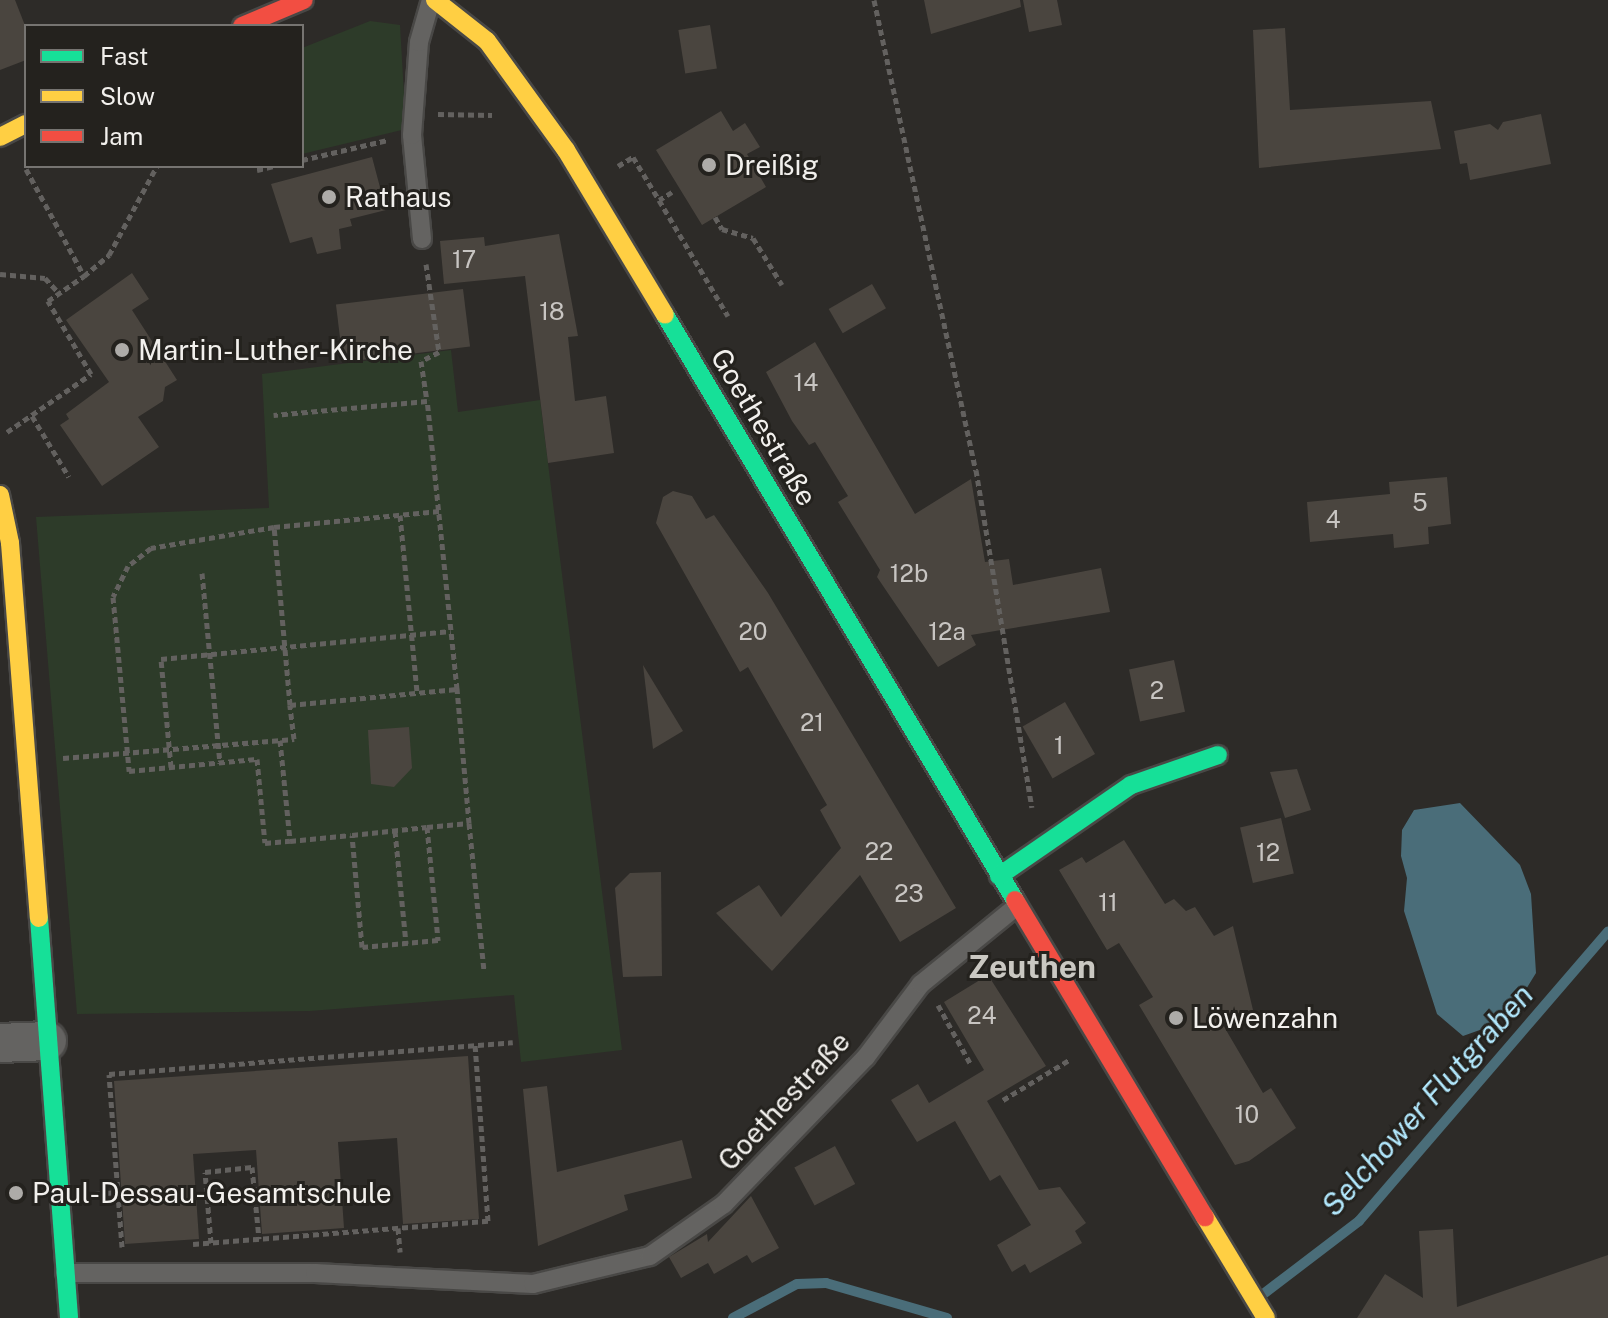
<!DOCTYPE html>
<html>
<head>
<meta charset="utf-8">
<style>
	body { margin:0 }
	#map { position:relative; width:1608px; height:1318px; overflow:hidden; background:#2d2b28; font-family:"Public Sans",sans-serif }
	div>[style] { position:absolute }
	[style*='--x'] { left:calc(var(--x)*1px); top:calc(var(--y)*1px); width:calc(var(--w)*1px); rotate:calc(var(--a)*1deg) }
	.green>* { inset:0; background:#2d3b29 }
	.water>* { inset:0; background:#4a6d79 }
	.stream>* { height:10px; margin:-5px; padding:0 5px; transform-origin:5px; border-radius:5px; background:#4a6d79 }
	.building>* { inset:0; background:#4a453f; transform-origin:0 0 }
	.path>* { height:5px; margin-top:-2.5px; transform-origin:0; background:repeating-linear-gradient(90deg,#63615f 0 6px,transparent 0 10px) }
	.roads { filter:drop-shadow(2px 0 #494846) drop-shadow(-2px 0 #494846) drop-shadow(0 2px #494846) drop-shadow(0 -2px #494846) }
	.lane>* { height:18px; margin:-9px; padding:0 9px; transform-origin:9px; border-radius:9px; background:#646361 }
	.street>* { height:38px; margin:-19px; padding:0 19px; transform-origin:19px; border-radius:19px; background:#646361 }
	.fast>* { height:18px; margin:-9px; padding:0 9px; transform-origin:9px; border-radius:9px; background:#16e098 }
	.slow>* { height:18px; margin:-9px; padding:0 9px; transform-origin:9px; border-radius:9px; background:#ffcf43 }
	.jam>* { height:18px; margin:-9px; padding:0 9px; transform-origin:9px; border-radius:9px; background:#f24e42 }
	.dots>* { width:22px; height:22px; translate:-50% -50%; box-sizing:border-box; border:4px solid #24221e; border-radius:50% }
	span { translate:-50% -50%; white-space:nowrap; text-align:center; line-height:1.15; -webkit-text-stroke:6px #24221e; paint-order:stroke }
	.number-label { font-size:24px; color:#c8c5c2 }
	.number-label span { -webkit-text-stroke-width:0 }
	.poi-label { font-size:28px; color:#f2f0ed }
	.left { translate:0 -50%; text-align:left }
	.street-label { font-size:28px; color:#f2f0ed }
	.water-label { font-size:30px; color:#b2e8fd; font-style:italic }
	.quarter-label { font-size:32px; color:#cac8c2; font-weight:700 }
	.legend { position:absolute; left:24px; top:24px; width:280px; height:144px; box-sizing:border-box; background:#24221e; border:2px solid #767471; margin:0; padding:10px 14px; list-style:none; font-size:24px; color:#f2f0ed }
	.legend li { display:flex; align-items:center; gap:16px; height:40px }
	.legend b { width:40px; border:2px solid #767471 }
</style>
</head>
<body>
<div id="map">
	<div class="green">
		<div style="clip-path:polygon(370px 21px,400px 25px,406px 129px,302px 154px,302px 48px)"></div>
		<div style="clip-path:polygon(451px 350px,458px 412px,540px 400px,622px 1050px,521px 1062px,514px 995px,310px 1011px,77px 1014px,36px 517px,269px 508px,262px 374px)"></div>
	</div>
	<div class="water">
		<div style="clip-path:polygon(1460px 803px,1520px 865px,1531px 894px,1536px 973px,1515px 1007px,1491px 1026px,1463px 1036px,1437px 1014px,1404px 911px,1407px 878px,1401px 856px,1402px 830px,1414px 810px)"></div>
	</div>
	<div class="stream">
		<div style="--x:1262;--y:1295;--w:122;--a:-37.3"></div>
		<div style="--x:1359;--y:1221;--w:382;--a:-49.3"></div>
		<div style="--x:733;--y:1318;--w:72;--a:-28"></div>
		<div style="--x:797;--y:1284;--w:29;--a:-2"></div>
		<div style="--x:826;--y:1283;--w:126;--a:16.1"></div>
	</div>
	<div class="building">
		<div style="clip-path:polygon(0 0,15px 0,26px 28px,26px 60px,0 70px)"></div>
		<div style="clip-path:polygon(924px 0,1020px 0,1021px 7px,931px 34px)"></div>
		<div style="clip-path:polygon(1023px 0,1057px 0,1062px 25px,1029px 32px)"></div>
		<div style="left:710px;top:25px;width:44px;height:32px;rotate:81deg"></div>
		<div style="clip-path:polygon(1285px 28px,1290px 110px,1431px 101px,1441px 149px,1259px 168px,1253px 30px)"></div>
		<div style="clip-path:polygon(721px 111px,733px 131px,745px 123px,760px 147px,747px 154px,766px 187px,702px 225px,656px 150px)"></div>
		<div style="clip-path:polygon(1541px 114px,1551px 164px,1470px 180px,1467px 163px,1460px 164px,1454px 131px,1490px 124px,1498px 130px,1503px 122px)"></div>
		<div style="clip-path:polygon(372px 157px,386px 210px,350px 219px,352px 226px,339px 229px,341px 249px,317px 254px,312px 237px,290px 243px,271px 184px)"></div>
		<div style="clip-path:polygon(559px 234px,578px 336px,568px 337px,575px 401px,606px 396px,614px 453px,548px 463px,525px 276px,444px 284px,440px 241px,484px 237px,485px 246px)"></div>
		<div style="clip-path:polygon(132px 273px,149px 299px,132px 310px,177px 380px,165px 387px,163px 401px,138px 417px,159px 447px,102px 486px,60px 425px,69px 419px,66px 414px,109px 382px,66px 320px)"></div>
		<div style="left:872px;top:284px;width:28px;height:50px;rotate:60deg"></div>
		<div style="left:463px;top:289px;width:58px;height:128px;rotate:83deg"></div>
		<div style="clip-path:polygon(815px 342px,915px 514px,971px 479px,985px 562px,1009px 559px,1013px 585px,1101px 568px,1110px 612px,971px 635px,976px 645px,938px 667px,877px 577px,880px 570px,838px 502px,848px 496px,815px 442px,809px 445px,792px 421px,766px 372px)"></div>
		<div style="clip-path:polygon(1447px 477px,1451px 524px,1428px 527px,1429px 544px,1394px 548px,1393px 534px,1310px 542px,1307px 502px,1390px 494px,1389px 482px)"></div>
		<div style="clip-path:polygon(673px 491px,692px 496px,706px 519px,714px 515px,768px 593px,956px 908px,900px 942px,860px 875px,772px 971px,716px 913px,759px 885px,781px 917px,841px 848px,820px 810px,827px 805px,748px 667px,740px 672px,656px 523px,663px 497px)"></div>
		<div style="left:1174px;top:660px;width:53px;height:46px;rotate:78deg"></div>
		<div style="clip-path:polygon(643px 665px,683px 731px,653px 749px)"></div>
		<div style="left:1065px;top:702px;width:60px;height:49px;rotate:60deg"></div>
		<div style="clip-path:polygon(409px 727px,412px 768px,394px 787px,371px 784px,368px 730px)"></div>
		<div style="clip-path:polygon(1297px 769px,1311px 810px,1285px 818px,1270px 772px)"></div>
		<div style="left:1281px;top:818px;width:57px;height:42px;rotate:77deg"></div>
		<div style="clip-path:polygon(1124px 840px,1165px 904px,1174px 899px,1186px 911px,1195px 907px,1214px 936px,1233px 926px,1253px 1010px,1219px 1018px,1263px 1093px,1271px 1088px,1296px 1128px,1249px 1161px,1235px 1165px,1139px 1005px,1153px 997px,1119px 943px,1107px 950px,1059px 870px,1082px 857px,1086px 863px)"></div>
		<div style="clip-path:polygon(661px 872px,662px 976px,623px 977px,615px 888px,630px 873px)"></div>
		<div style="clip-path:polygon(988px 975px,1046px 1066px,987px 1101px,1039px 1190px,1060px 1187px,1086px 1223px,1075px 1231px,1082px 1243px,1030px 1273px,1025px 1264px,1012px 1272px,997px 1245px,1031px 1225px,1000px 1175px,990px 1181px,955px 1121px,917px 1142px,891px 1100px,918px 1084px,929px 1103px,984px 1070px,944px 1002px)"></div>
		<div style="clip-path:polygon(468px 1056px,479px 1219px,403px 1224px,397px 1138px,338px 1142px,344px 1228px,262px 1234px,256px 1150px,193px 1154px,199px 1239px,125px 1244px,114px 1081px)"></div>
		<div style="clip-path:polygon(547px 1086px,557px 1172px,682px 1140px,692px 1178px,624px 1195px,628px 1210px,538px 1246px,523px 1089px)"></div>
		<div style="left:835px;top:1146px;width:43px;height:46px;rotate:62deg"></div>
		<div style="clip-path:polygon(751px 1196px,779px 1248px,752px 1263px,747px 1255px,714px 1274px,708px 1263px,681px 1278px,669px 1257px,707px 1234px,708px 1242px)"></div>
		<div style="clip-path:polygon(1453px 1229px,1457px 1307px,1608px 1255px,1608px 1318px,1357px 1318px,1385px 1274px,1423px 1298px,1419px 1231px)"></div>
	</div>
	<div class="path">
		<div style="--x:874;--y:0;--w:481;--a:77.8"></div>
		<div style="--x:976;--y:470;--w:342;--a:80.6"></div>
		<div style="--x:438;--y:114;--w:54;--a:1.1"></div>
		<div style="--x:302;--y:160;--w:88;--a:-13.1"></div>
		<div style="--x:618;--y:166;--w:17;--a:-31"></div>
		<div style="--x:633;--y:157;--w:50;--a:58.8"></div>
		<div style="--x:26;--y:169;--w:122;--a:61.5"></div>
		<div style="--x:84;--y:276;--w:33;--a:-40"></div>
		<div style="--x:109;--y:255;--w:101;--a:-61.7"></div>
		<div style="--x:257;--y:170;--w:17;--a:-13"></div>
		<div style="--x:672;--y:192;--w:15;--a:148"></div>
		<div style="--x:659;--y:200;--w:135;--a:59.3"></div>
		<div style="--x:715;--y:217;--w:14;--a:60"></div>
		<div style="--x:722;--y:229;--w:32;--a:16"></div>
		<div style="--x:753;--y:238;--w:55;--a:58.3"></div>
		<div style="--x:426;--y:264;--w:89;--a:81.6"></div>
		<div style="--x:439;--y:352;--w:20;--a:153"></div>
		<div style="--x:421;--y:361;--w:40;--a:81.5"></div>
		<div style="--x:0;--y:274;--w:45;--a:5.1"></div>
		<div style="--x:45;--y:278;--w:21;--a:47"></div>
		<div style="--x:32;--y:416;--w:71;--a:58.8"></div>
		<div style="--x:7;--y:432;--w:102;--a:-34.6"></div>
		<div style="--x:91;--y:374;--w:85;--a:-120.5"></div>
		<div style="--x:48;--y:301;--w:44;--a:-34.8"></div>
		<div style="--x:400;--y:515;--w:178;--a:84.5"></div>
		<div style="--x:274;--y:527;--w:125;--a:170.3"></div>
		<div style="--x:151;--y:548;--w:29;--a:142"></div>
		<div style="--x:128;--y:566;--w:34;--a:116"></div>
		<div style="--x:113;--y:597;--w:175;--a:84.7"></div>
		<div style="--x:129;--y:771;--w:129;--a:-5.4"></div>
		<div style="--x:257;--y:759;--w:84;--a:84.6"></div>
		<div style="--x:265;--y:843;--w:25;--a:-5"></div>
		<div style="--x:202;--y:573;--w:191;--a:84.6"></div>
		<div style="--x:290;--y:705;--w:179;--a:-95.1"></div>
		<div style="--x:274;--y:527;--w:166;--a:-5.5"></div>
		<div style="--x:280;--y:740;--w:101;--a:84.3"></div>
		<div style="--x:290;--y:841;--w:61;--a:-5.6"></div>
		<div style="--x:63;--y:758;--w:232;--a:-4.7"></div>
		<div style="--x:294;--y:739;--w:34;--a:-97"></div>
		<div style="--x:290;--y:705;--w:168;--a:-5.5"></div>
		<div style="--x:457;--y:689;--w:290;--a:-95.9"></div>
		<div style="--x:427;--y:401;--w:154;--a:174.8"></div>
		<div style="--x:171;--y:767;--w:108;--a:-95.3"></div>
		<div style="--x:161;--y:659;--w:291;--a:-5.5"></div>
		<div style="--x:469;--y:823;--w:148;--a:84.2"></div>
		<div style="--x:427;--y:827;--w:114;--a:84.4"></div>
		<div style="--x:438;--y:940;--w:76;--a:174.7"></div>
		<div style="--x:362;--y:947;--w:112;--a:-95.1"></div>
		<div style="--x:352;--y:835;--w:75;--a:-6.1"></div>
		<div style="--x:427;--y:827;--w:42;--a:-5.4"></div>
		<div style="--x:469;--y:823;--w:135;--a:-95.1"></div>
		<div style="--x:395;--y:831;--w:113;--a:84.4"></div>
		<div style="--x:938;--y:1005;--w:66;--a:61.1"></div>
		<div style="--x:1003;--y:1100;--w:77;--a:-31.2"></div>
		<div style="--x:95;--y:1194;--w:22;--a:-5"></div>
		<div style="--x:398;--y:1228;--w:24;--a:85"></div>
		<div style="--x:211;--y:1243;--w:71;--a:-94.8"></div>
		<div style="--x:205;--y:1172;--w:47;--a:-6.1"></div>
		<div style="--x:252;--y:1167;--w:72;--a:84.4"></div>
		<div style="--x:193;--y:1244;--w:296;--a:-4.5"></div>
		<div style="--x:488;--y:1221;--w:176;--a:-94.2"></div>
		<div style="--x:122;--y:1247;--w:173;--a:-94.3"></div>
		<div style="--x:109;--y:1074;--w:405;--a:-4.5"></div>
	</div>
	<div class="roads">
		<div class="lane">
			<div style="--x:422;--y:239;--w:104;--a:-95.5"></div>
			<div style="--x:412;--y:135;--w:93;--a:-85.7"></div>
			<div style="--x:419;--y:42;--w:44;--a:-74.1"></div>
			<div style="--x:65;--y:1273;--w:250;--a:0"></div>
			<div style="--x:315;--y:1273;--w:218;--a:2.9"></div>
			<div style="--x:533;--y:1284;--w:120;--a:-13.5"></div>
			<div style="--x:650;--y:1256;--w:90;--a:-35.1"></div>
			<div style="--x:724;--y:1204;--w:204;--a:-46"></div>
			<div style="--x:866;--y:1057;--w:91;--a:-53"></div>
			<div style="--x:921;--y:984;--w:124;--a:-39.1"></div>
		</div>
		<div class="street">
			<div style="--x:0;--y:1043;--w:47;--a:-2.4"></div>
		</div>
		<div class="fast">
			<div style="--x:665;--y:315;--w:682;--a:59.11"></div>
			<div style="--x:999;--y:876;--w:160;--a:-34.6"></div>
			<div style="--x:1131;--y:785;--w:92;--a:-19"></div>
			<div style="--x:39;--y:918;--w:401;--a:85.7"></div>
		</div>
		<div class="slow">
			<div style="--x:435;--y:0;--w:66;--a:38.3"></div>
			<div style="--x:487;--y:41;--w:135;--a:54.1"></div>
			<div style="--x:566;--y:150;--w:192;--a:59"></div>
			<div style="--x:0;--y:137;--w:29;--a:-27"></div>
			<div style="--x:0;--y:495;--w:49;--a:78.2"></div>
			<div style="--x:10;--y:543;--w:376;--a:85.6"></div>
			<div style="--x:1205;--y:1217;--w:118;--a:58.9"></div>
		</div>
		<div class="jam">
			<div style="--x:242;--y:26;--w:67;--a:-22.8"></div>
			<div style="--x:1015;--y:900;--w:370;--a:59.1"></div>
		</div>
	</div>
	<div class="dots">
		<div style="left:709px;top:165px;background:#adaba8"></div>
		<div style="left:329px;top:197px;background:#adaba8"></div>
		<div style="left:122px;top:350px;background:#adaba8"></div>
		<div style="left:1176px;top:1018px;background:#adaba8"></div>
		<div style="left:16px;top:1193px;background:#adaba8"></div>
	</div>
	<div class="number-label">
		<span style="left:464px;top:260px">17</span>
		<span style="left:552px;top:312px">18</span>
		<span style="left:806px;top:383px">14</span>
		<span style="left:1420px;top:503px">5</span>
		<span style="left:1333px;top:520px">4</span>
		<span style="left:909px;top:574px">12b</span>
		<span style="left:753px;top:632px">20</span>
		<span style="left:947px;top:632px">12a</span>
		<span style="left:1157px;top:691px">2</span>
		<span style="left:812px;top:723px">21</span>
		<span style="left:1059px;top:746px">1</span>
		<span style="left:879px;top:852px">22</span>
		<span style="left:1268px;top:853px">12</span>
		<span style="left:909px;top:894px">23</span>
		<span style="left:1108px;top:903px">11</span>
		<span style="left:982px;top:1016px">24</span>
		<span style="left:1247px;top:1115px">10</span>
	</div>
	<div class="poi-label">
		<span class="left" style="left:725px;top:165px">Dreißig</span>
		<span class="left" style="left:345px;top:197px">Rathaus</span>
		<span class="left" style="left:138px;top:350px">Martin-Luther-Kirche</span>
		<span class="left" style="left:1192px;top:1018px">Löwenzahn</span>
		<span class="left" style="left:32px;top:1193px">Paul-Dessau-Gesamtschule</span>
	</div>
	<div class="street-label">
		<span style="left:764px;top:427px;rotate:59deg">Goethestraße</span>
		<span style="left:784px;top:1101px;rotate:-47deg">Goethestraße</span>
	</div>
	<div class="water-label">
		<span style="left:1427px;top:1100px;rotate:-48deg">Selchower Flutgraben</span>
	</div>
	<div class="quarter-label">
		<span style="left:1032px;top:967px">Zeuthen</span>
	</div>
	<ul class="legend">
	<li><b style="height:10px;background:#16e098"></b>Fast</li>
	<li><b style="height:10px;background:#ffcf43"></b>Slow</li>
	<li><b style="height:10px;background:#f24e42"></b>Jam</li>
	</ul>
</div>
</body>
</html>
